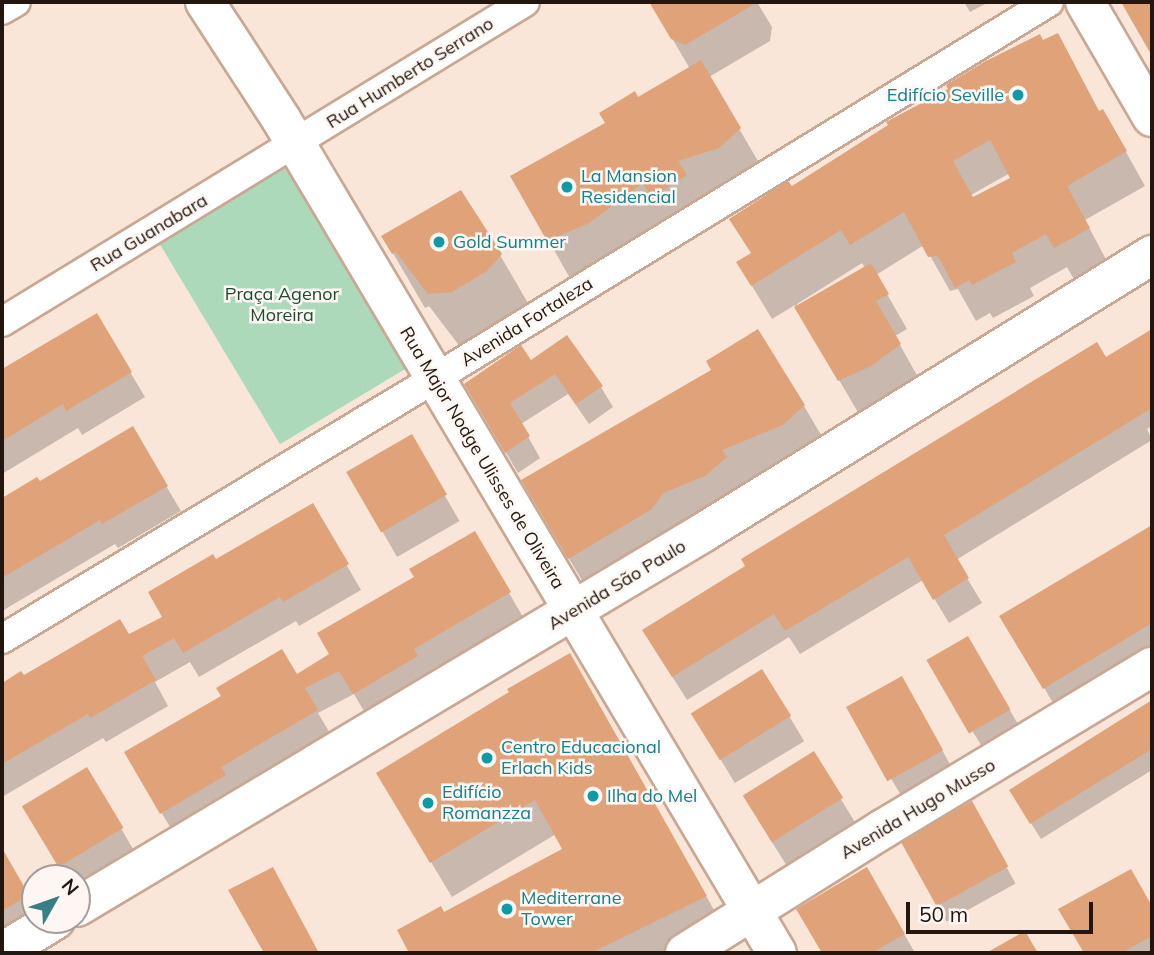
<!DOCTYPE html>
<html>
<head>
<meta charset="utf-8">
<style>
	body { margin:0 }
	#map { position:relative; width:1154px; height:955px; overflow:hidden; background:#fae6d9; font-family:Mulish,sans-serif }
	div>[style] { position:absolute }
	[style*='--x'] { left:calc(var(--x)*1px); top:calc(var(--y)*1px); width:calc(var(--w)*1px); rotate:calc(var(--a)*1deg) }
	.green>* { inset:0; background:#add9bb; transform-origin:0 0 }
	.shadow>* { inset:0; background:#0003; transform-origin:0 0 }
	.building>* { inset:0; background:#e0a379; transform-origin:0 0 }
	.roads { filter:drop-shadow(2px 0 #c8a893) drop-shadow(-2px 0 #c8a893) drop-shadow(0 2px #c8a893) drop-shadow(0 -2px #c8a893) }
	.street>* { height:28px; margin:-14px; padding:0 14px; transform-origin:14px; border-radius:14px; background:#fff }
	.secondary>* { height:38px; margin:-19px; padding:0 19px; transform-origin:19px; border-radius:19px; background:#fff }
	.dots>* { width:19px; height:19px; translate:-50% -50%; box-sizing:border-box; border:4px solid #fdf6f2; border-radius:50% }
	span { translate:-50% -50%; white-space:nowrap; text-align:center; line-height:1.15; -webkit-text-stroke:5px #fdf6f2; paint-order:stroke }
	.street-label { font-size:18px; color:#22160e }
	.culture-label { font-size:18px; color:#0d838f }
	.right { translate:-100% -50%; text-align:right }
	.left { translate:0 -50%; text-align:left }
	.park-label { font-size:18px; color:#1a4d30 }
	.frame { position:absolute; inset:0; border:4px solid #22160e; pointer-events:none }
	.north { position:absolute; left:21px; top:864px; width:70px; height:70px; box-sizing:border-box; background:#fdf6f2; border:2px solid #a59c97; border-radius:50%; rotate:50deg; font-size:19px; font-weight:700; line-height:28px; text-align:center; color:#22160e }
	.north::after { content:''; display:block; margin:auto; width:24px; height:32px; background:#367f82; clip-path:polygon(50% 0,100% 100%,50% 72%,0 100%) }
	.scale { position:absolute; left:906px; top:902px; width:187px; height:32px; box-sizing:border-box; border:4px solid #22160e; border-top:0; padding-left:9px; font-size:21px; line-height:24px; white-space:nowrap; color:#22160e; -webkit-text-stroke:5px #fdf6f2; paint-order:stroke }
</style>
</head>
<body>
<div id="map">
	<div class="green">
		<div style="left:285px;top:167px;width:235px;height:147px;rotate:59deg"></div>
	</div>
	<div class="shadow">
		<div style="clip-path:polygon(651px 2px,757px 2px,772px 27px,770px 41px,709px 77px,762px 168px,571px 280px,513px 177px,607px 123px,638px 99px,690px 69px)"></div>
		<div style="clip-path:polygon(964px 2px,989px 2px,970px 12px)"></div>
		<div style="clip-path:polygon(evenodd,1103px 111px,1145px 186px,1085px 220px,1108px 263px,1075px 281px,1067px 267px,1030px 288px,1034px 296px,993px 318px,990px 313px,976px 321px,958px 289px,950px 291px,924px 245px,876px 275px,907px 329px,895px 336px,919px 379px,859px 414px,795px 305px,772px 319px,738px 263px,752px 254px,732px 219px,791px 189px,1103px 111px,1010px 173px,1013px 178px,974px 199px,971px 195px,1010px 173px,1103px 111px,862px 263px,865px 268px,798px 307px,797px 304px,862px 263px)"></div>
		<div style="clip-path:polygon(383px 236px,500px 255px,532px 310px,461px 348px,429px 306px,425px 308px)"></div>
		<div style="clip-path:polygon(96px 315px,145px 397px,82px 435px,78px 428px,2px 474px,2px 368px,3px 370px)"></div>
		<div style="clip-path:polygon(1152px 331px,1152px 426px,1147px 429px,1152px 440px,956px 560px,982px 603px,949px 623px,923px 580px,800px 654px,789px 637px,687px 700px,658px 654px)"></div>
		<div style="clip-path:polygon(530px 362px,601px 387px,613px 407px,589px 424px,568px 394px,521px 424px,540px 458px,518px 473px,466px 385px)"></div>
		<div style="clip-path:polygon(804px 406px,824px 440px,803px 459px,740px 485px,745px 493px,589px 592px,543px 515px)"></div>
		<div style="clip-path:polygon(132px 429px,181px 511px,118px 548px,115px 544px,2px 611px,2px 500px,36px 479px,39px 484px)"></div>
		<div style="left:411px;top:437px;width:97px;height:72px;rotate:60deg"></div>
		<div style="clip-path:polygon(312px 505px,361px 590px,299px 626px,296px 621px,199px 677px,190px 662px,155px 682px,168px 706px,106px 742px,103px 738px,2px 797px,2px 685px,21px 674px,23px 678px,128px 637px,165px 618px,216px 562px)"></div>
		<div style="clip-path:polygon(1152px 527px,1152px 657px,1059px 713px,1002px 617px)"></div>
		<div style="clip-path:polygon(474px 533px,523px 617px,427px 674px,431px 682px,368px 718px,354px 694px,318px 713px,331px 735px,176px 837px,126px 753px,296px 677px,332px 655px,416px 578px)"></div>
		<div style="clip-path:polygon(967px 638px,1024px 734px,988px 756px,944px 686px)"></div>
		<div style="clip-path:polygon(570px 656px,726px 931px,681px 953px,411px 953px,399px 931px,444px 914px,564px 849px,556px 834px,452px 897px,399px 809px)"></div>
		<div style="left:762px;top:671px;width:82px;height:81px;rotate:59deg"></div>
		<div style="clip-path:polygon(902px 678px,956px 775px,907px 805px,864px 734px)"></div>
		<div style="clip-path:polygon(1152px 703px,1152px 770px,1041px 839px,1020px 806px)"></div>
		<div style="clip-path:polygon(813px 753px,856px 824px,787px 866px,758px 820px)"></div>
		<div style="clip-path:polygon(87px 770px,136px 854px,77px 888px,77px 878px,66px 878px,24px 806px)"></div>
		<div style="left:971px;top:803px;width:92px;height:79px;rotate:61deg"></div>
		<div style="clip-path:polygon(2px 852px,35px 909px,35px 920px,2px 944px)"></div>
		<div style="clip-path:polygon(867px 869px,915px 953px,823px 953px,799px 910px)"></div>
		<div style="clip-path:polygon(1130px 871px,1152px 909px,1152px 953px,1086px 953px,1061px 910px)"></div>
	</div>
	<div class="building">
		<div style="clip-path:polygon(649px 2px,758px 2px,685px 45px,671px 39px)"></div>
		<div style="clip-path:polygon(1121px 2px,1152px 2px,1152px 56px)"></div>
		<div style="clip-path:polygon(evenodd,1058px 33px,1099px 111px,1103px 109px,1127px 151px,1067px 186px,1090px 228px,1054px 248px,1046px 234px,1012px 253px,1016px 262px,972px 285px,969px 280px,955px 288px,938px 256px,928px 257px,904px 212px,850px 245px,841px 230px,751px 286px,736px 262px,751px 253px,729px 219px,788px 181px,792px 186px,888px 125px,886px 122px,948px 89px,946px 85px,984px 62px,1040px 34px,1043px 40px,1058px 33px,990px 140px,1010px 178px,973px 197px,953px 161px,990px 140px)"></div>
		<div style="clip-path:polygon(701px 60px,741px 128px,719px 148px,678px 161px,687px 175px,651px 197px,643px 183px,589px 223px,547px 241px,510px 176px,605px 123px,599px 113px,635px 91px,638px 97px)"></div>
		<div style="clip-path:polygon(461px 190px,502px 254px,487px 271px,452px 292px,428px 294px,396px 252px,392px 254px,381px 236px)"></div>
		<div style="clip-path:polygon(871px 263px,889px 294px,876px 301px,901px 344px,871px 366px,838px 381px,794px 307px)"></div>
		<div style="clip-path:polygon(97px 313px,132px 372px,66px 411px,63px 404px,2px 441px,2px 369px)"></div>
		<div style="clip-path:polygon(758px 329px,805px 405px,783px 425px,722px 450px,727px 457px,705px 476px,663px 493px,652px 509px,568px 559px,521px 480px,711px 370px,706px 361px)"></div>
		<div style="clip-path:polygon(1152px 329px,1152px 408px,944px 535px,969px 578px,933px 600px,908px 557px,785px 631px,774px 614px,672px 677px,642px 630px,745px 566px,741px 559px,1097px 342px,1106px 357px)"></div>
		<div style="clip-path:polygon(567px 335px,603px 386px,576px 404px,555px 374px,510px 403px,530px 436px,505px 453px,464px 384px,521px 345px,531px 360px)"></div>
		<div style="clip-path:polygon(133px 426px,168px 486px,102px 524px,100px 520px,2px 578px,2px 498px,37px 477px,40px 481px)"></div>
		<div style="left:412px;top:434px;width:70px;height:76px;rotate:60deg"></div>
		<div style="clip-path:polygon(313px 503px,349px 564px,283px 602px,280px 597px,183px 653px,174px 638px,142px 656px,156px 680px,90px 718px,88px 714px,2px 764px,2px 683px,21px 671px,24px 675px,120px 619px,129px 634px,162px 617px,148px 592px,213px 554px,216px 559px)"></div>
		<div style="clip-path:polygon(1152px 525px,1152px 623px,1043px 689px,999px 616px)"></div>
		<div style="clip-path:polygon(475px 531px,511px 592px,414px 649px,418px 656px,353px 694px,339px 671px,305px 688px,318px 710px,221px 767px,226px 775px,160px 814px,124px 752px,221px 696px,216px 688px,282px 649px,297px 674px,329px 654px,317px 633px,414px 577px,409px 569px)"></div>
		<div style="left:968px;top:636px;width:85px;height:48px;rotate:60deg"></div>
		<div style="clip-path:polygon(570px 653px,707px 896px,591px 953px,409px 953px,397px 930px,441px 906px,444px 912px,562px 849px,535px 800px,430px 863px,376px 773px,509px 692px,507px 689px)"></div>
		<div style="left:762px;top:669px;width:55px;height:84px;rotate:58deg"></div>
		<div style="left:902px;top:676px;width:85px;height:64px;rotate:61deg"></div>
		<div style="clip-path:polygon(1152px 700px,1152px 749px,1030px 824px,1009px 790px)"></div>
		<div style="left:814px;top:751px;width:55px;height:84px;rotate:58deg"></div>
		<div style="left:87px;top:767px;width:71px;height:76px;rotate:59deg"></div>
		<div style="left:972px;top:801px;width:75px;height:82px;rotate:61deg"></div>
		<div style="clip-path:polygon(2px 848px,29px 895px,2px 911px)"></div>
		<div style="clip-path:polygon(273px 867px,319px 953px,264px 953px,228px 890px)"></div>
		<div style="clip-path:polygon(867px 867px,905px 934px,871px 953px,822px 953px,796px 909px)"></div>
		<div style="clip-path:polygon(1131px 869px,1152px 906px,1152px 936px,1121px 953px,1084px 953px,1058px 909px)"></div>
		<div style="clip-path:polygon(1025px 931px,1038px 953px,986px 953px)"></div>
	</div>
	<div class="roads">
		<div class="street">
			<div style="--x:2;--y:10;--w:16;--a:-30"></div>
			<div style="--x:2;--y:322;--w:613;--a:-31.46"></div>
			<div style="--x:2;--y:639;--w:504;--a:-31.04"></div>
			<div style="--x:434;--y:379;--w:721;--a:-31.51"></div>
		</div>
		<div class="secondary">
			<div style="--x:205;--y:2;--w:140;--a:57"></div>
			<div style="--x:281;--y:119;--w:970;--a:59.26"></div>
			<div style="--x:1085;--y:2;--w:133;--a:59.8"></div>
			<div style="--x:77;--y:907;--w:731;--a:-30.88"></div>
			<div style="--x:704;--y:532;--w:527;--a:-31.73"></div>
			<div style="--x:2;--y:952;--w:62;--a:-31.1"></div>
			<div style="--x:685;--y:953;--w:234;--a:-32.1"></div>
			<div style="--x:883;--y:829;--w:314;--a:-31.1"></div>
		</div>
	</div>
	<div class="dots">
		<div style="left:1018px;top:95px;background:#0f9aa8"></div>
		<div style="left:567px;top:187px;background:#0f9aa8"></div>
		<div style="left:439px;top:242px;background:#0f9aa8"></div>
		<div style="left:487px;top:758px;background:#0f9aa8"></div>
		<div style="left:593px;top:796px;background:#0f9aa8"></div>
		<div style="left:428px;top:803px;background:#0f9aa8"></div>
		<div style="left:507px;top:909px;background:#0f9aa8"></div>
	</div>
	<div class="street-label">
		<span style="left:410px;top:73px;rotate:-32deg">Rua Humberto Serrano</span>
		<span style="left:149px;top:233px;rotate:-31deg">Rua Guanabara</span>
		<span style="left:527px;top:322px;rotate:-32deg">Avenida Fortaleza</span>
		<span style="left:482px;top:458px;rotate:59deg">Rua Major Nodge Ulisses de Oliveira</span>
		<span style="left:617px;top:585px;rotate:-31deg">Avenida São Paulo</span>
		<span style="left:918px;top:809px;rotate:-31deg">Avenida Hugo Musso</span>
	</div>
	<div class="culture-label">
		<span class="right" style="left:1004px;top:95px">Edifício Seville</span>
		<span class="left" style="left:581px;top:187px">La Mansion<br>Residencial</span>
		<span class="left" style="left:453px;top:242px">Gold Summer</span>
		<span class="left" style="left:501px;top:758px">Centro Educacional<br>Erlach Kids</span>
		<span class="left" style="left:442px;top:803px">Edifício<br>Romanzza</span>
		<span class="left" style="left:607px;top:796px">Ilha do Mel</span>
		<span class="left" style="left:521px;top:909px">Mediterrane<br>Tower</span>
	</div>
	<div class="park-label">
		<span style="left:282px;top:305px">Praça Agenor<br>Moreira</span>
	</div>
	<div class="frame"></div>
	<div class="north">N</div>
	<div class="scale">50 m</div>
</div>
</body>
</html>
